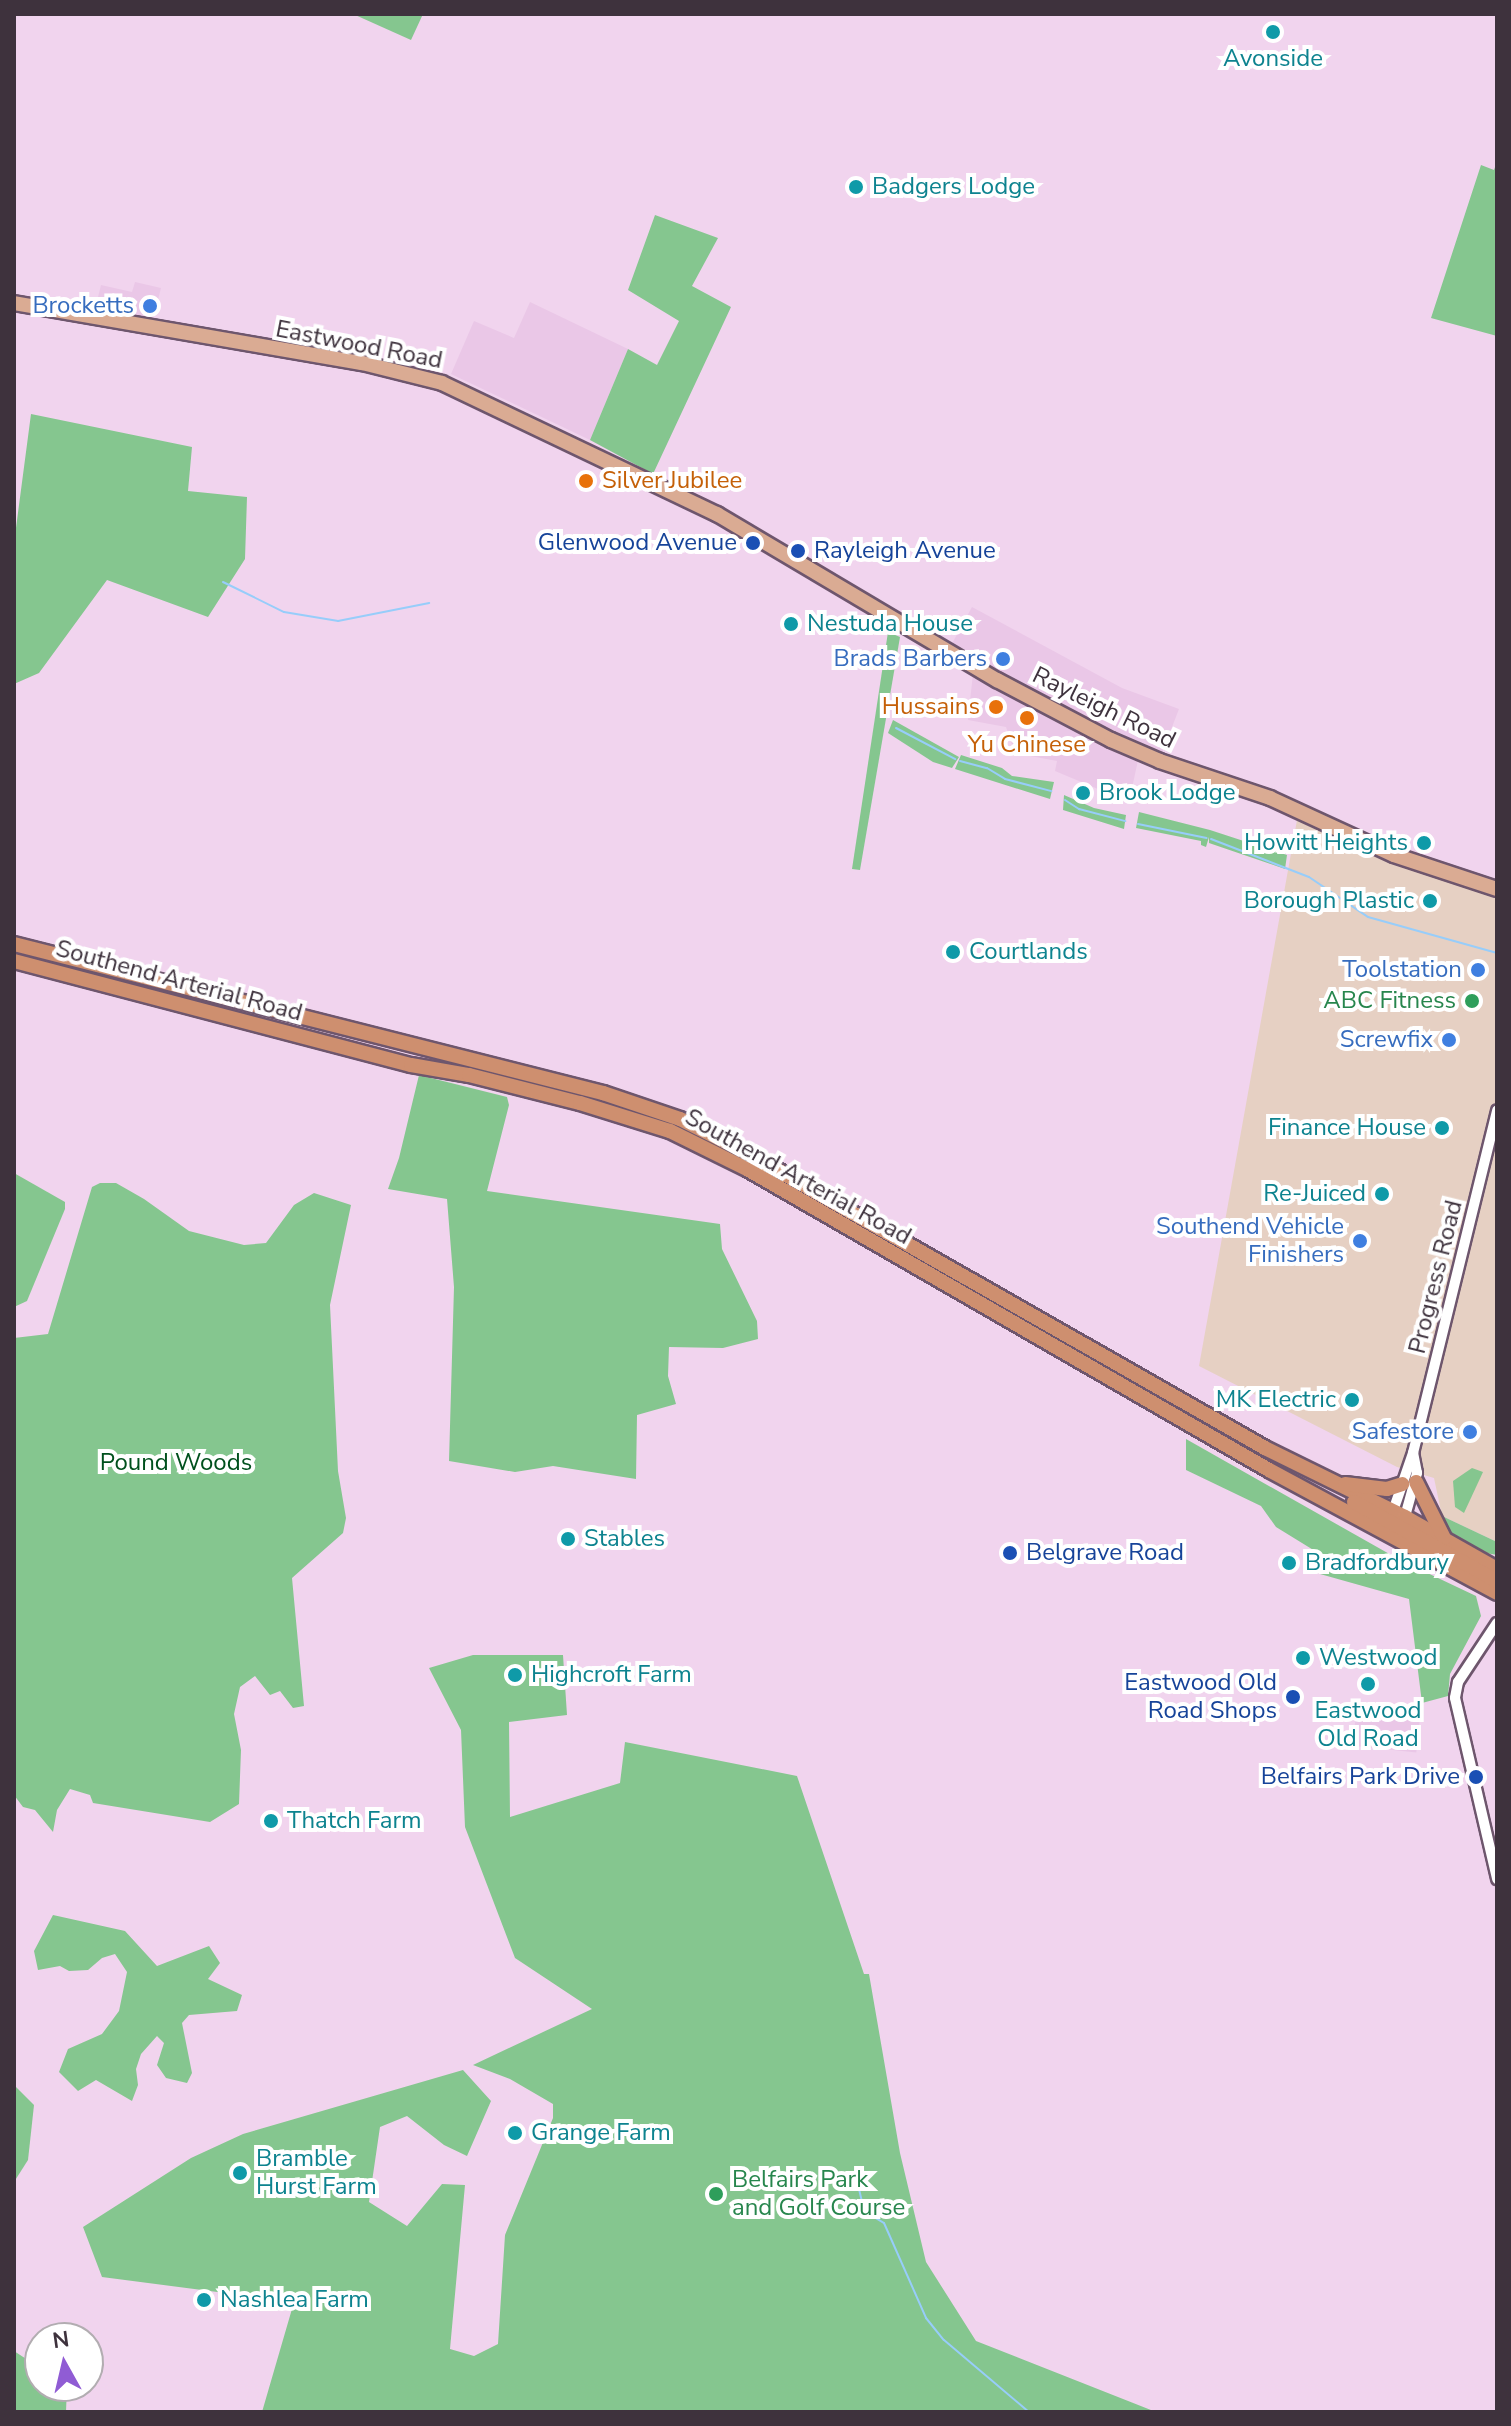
<!DOCTYPE html>
<html>
<head>
<meta charset="utf-8">
<style>
	body { margin:0 }
	#map { position:relative; width:1511px; height:2426px; overflow:hidden; background:#f1d4ee; font-family:"Nunito Sans",sans-serif }
	div>[style] { position:absolute }
	[style*='--x'] { left:calc(var(--x)*1px); top:calc(var(--y)*1px); width:calc(var(--w)*1px); rotate:calc(var(--a)*1deg) }
	.built>* { inset:0; background:#eac7e7; transform-origin:0 0 }
	.industrial>* { inset:0; background:#e6d0c3 }
	.green>* { inset:0; background:#85c68f }
	.stream>* { height:2px; margin:-1px; padding:0 1px; transform-origin:1px; border-radius:1px; background:#97cdfa }
	.roads { filter:drop-shadow(2px 0 #6e566d) drop-shadow(-2px 0 #6e566d) drop-shadow(0 2px #6e566d) drop-shadow(0 -2px #6e566d) }
	.tertiary>* { height:10px; margin:-5px; padding:0 5px; transform-origin:5px; border-radius:5px; background:#fff }
	.primary>* { height:14px; margin:-7px; padding:0 7px; transform-origin:7px; border-radius:7px; background:#daab93 }
	.trunk>* { height:14px; margin:-7px; padding:0 7px; transform-origin:7px; border-radius:7px; background:#ce8f6f }
	.dots>* { width:22px; height:22px; translate:-50% -50%; box-sizing:border-box; border:4px solid #fff; border-radius:50% }
	span { translate:-50% -50%; white-space:nowrap; text-align:center; line-height:1.15; -webkit-text-stroke:8px #fff; paint-order:stroke }
	.culture-label { font-size:24px; color:#0d838f }
	.left { translate:0 -50%; text-align:left }
	.right { translate:-100% -50%; text-align:right }
	.shop-label { font-size:24px; color:#366cbe }
	.street-label { font-size:24px; color:#3e323d }
	.food-label { font-size:24px; color:#c56008 }
	.transit-label { font-size:24px; color:#164399 }
	.leisure-label { font-size:24px; color:#27864d }
	.park-label { font-size:24px; color:#00501d }
	.frame { position:absolute; inset:0; border:16px solid #3e323d; pointer-events:none }
	.north { position:absolute; left:24px; top:2322px; width:80px; height:80px; box-sizing:border-box; background:#fff; border:2px solid #b2adb1; border-radius:50%; rotate:352deg; font-size:22px; font-weight:700; line-height:32px; text-align:center; color:#3e323d }
	.north::after { content:''; display:block; margin:auto; width:28px; height:36px; background:#905cd4; clip-path:polygon(50% 0,100% 100%,50% 72%,0 100%) }
</style>
</head>
<body>
<div id="map">
	<div class="built">
		<div style="clip-path:polygon(135px 282px,161px 288px,153px 320px,95px 309px,101px 285px,132px 292px)"></div>
		<div style="clip-path:polygon(530px 302px,628px 349px,590px 440px,451px 374px,474px 321px,514px 338px)"></div>
		<div style="clip-path:polygon(972px 607px,1122px 688px,1179px 709px,1160px 758px,1140px 751px,1129px 802px,1055px 771px,1057px 761px,1015px 753px,1006px 727px,968px 720px,974px 664px,949px 649px)"></div>
		<div style="left:1356px;top:1714px;width:64px;height:32px;rotate:6deg"></div>
	</div>
	<div class="industrial">
		<div style="clip-path:polygon(1297px 820px,1359px 850px,1497px 894px,1497px 1542px,1442px 1516px,1434px 1478px,1397px 1467px,1199px 1366px)"></div>
	</div>
	<div class="green">
		<div style="clip-path:polygon(353px 14px,423px 14px,411px 40px)"></div>
		<div style="clip-path:polygon(1497px 161px,1497px 336px,1431px 318px,1481px 165px,1494px 170px)"></div>
		<div style="clip-path:polygon(655px 215px,718px 238px,692px 286px,731px 307px,653px 474px,590px 440px,628px 349px,657px 365px,679px 321px,628px 290px)"></div>
		<div style="clip-path:polygon(31px 414px,192px 447px,188px 491px,247px 497px,245px 559px,208px 617px,107px 580px,39px 673px,14px 684px,14px 543px)"></div>
		<div style="clip-path:polygon(888px 632px,900px 637px,860px 870px,852px 869px)"></div>
		<div style="clip-path:polygon(893px 720px,959px 757px,952px 768px,933px 762px,888px 733px)"></div>
		<div style="clip-path:polygon(961px 755px,1002px 768px,1012px 776px,1054px 782px,1050px 799px,955px 769px)"></div>
		<div style="clip-path:polygon(1064px 795px,1094px 808px,1126px 815px,1124px 829px,1063px 810px)"></div>
		<div style="clip-path:polygon(1139px 812px,1210px 830px,1287px 855px,1285px 869px,1209px 843px,1209px 837px,1206px 847px,1201px 845px,1201px 841px,1136px 828px)"></div>
		<div style="clip-path:polygon(419px 1075px,507px 1097px,509px 1105px,487px 1191px,720px 1224px,722px 1249px,757px 1321px,758px 1339px,723px 1348px,669px 1347px,668px 1376px,676px 1404px,637px 1415px,636px 1479px,553px 1466px,515px 1472px,449px 1461px,454px 1287px,447px 1199px,388px 1189px,399px 1158px)"></div>
		<div style="clip-path:polygon(14px 1173px,65px 1202px,65px 1209px,27px 1301px,14px 1307px)"></div>
		<div style="clip-path:polygon(100px 1183px,116px 1183px,144px 1199px,189px 1231px,244px 1245px,266px 1243px,294px 1205px,314px 1193px,351px 1205px,330px 1305px,338px 1471px,346px 1518px,343px 1533px,292px 1578px,304px 1706px,293px 1708px,280px 1691px,270px 1695px,255px 1676px,240px 1687px,234px 1714px,241px 1750px,239px 1804px,210px 1822px,93px 1803px,90px 1795px,70px 1789px,57px 1810px,53px 1832px,35px 1810px,23px 1807px,14px 1795px,14px 1338px,48px 1334px,92px 1187px)"></div>
		<div style="clip-path:polygon(1186px 1439px,1400px 1560px,1476px 1596px,1481px 1616px,1450px 1674px,1448px 1696px,1422px 1703px,1409px 1599px,1320px 1574px,1315px 1551px,1276px 1527px,1261px 1506px,1186px 1470px)"></div>
		<div style="clip-path:polygon(1472px 1468px,1483px 1472px,1464px 1513px,1455px 1507px,1453px 1481px)"></div>
		<div style="clip-path:polygon(1442px 1516px,1497px 1542px,1497px 1555px,1475px 1551px,1449px 1538px,1436px 1519px)"></div>
		<div style="clip-path:polygon(473px 1655px,563px 1655px,567px 1715px,509px 1722px,510px 1817px,620px 1783px,625px 1742px,797px 1776px,864px 1974px,869px 1974px,900px 2153px,926px 2262px,976px 2341px,1156px 2412px,262px 2412px,294px 2302px,102px 2277px,83px 2227px,191px 2158px,243px 2134px,463px 2070px,491px 2101px,467px 2156px,444px 2145px,407px 2116px,380px 2127px,369px 2202px,407px 2226px,442px 2184px,465px 2185px,450px 2349px,474px 2356px,498px 2344px,505px 2235px,553px 2118px,553px 2104px,510px 2079px,473px 2065px,592px 2009px,515px 1958px,465px 1827px,461px 1730px,429px 1668px)"></div>
		<div style="clip-path:polygon(53px 1915px,125px 1931px,157px 1966px,209px 1946px,220px 1963px,208px 1979px,242px 1995px,237px 2011px,189px 2015px,182px 2023px,192px 2073px,187px 2083px,166px 2078px,157px 2065px,164px 2043px,157px 2036px,141px 2054px,136px 2069px,138px 2085px,132px 2101px,96px 2080px,78px 2091px,59px 2072px,68px 2049px,102px 2034px,119px 2011px,127px 1972px,115px 1954px,102px 1958px,88px 1970px,69px 1971px,60px 1966px,38px 1970px,34px 1951px)"></div>
		<div style="clip-path:polygon(14px 2085px,34px 2105px,28px 2160px,14px 2182px)"></div>
		<div style="clip-path:polygon(14px 2351px,40px 2368px,40px 2386px,67px 2386px,66px 2412px,14px 2412px)"></div>
	</div>
	<div class="stream">
		<div style="--x:223;--y:582;--w:68;--a:26.2"></div>
		<div style="--x:284;--y:612;--w:55;--a:9.5"></div>
		<div style="--x:338;--y:621;--w:93;--a:-11.2"></div>
		<div style="--x:896;--y:728;--w:67;--a:27.7"></div>
		<div style="--x:960;--y:761;--w:28;--a:15"></div>
		<div style="--x:987;--y:768;--w:21;--a:31"></div>
		<div style="--x:1005;--y:779;--w:48;--a:14.6"></div>
		<div style="--x:1065;--y:800;--w:17;--a:33"></div>
		<div style="--x:1079;--y:809;--w:48;--a:14.6"></div>
		<div style="--x:1138;--y:824;--w:70;--a:11.5"></div>
		<div style="--x:1211;--y:839;--w:105;--a:21.2"></div>
		<div style="--x:1309;--y:877;--w:71;--a:34.1"></div>
		<div style="--x:1368;--y:917;--w:134;--a:15.6"></div>
		<div style="--x:856;--y:2176;--w:36;--a:77"></div>
		<div style="--x:864;--y:2211;--w:23;--a:31"></div>
		<div style="--x:884;--y:2223;--w:104;--a:66.1"></div>
		<div style="--x:926;--y:2318;--w:28;--a:51"></div>
		<div style="--x:944;--y:2340;--w:111;--a:40.3"></div>
	</div>
	<div class="roads">
		<div class="tertiary">
			<div style="--x:1391;--y:1517;--w:68;--a:-71"></div>
			<div style="--x:1413;--y:1453;--w:353;--a:-76.2"></div>
			<div style="--x:1404;--y:1520;--w:49;--a:-74.5"></div>
			<div style="--x:1417;--y:1473;--w:20;--a:-101"></div>
			<div style="--x:1497;--y:1623;--w:71;--a:123.5"></div>
			<div style="--x:1458;--y:1682;--w:16;--a:101"></div>
			<div style="--x:1455;--y:1698;--w:186;--a:76.9"></div>
		</div>
		<div class="primary">
			<div style="--x:14;--y:303;--w:353;--a:9.8"></div>
			<div style="--x:362;--y:363;--w:82;--a:14"></div>
			<div style="--x:442;--y:383;--w:305;--a:25.5"></div>
			<div style="--x:717;--y:514;--w:326;--a:30.7"></div>
			<div style="--x:997;--y:680;--w:129;--a:27.8"></div>
			<div style="--x:1111;--y:740;--w:53;--a:23.2"></div>
			<div style="--x:1160;--y:761;--w:116;--a:18.6"></div>
			<div style="--x:1270;--y:798;--w:136;--a:24.7"></div>
			<div style="--x:1394;--y:855;--w:108;--a:18.3"></div>
		</div>
		<div class="trunk">
			<div style="--x:14;--y:944;--w:608;--a:14.2"></div>
			<div style="--x:603;--y:1093;--w:81;--a:18.7"></div>
			<div style="--x:680;--y:1119;--w:72;--a:26.6"></div>
			<div style="--x:744;--y:1151;--w:600;--a:29.69"></div>
			<div style="--x:1265;--y:1448;--w:156;--a:26.2"></div>
			<div style="--x:1405;--y:1517;--w:106;--a:29.5"></div>
			<div style="--x:14;--y:961;--w:410;--a:14.7"></div>
			<div style="--x:411;--y:1065;--w:59;--a:9.8"></div>
			<div style="--x:469;--y:1075;--w:114;--a:14.2"></div>
			<div style="--x:580;--y:1103;--w:94;--a:17.3"></div>
			<div style="--x:670;--y:1131;--w:86;--a:26.3"></div>
			<div style="--x:747;--y:1169;--w:603;--a:29.97"></div>
			<div style="--x:1269;--y:1470;--w:259;--a:28.3"></div>
			<div style="--x:1416;--y:1482;--w:63;--a:63.4"></div>
			<div style="--x:1345;--y:1484;--w:42;--a:6.8"></div>
			<div style="--x:1387;--y:1489;--w:16;--a:-18"></div>
			<div style="--x:1354;--y:1502;--w:163;--a:28.9"></div>
		</div>
	</div>
	<div class="dots">
		<div style="left:1273px;top:32px;background:#0f9aa8"></div>
		<div style="left:856px;top:187px;background:#0f9aa8"></div>
		<div style="left:150px;top:306px;background:#3f7fe0"></div>
		<div style="left:586px;top:481px;background:#e8710a"></div>
		<div style="left:753px;top:543px;background:#1a4fb4"></div>
		<div style="left:798px;top:551px;background:#1a4fb4"></div>
		<div style="left:791px;top:624px;background:#0f9aa8"></div>
		<div style="left:1003px;top:659px;background:#3f7fe0"></div>
		<div style="left:996px;top:707px;background:#e8710a"></div>
		<div style="left:1027px;top:718px;background:#e8710a"></div>
		<div style="left:1083px;top:793px;background:#0f9aa8"></div>
		<div style="left:1424px;top:843px;background:#0f9aa8"></div>
		<div style="left:1430px;top:901px;background:#0f9aa8"></div>
		<div style="left:953px;top:952px;background:#0f9aa8"></div>
		<div style="left:1478px;top:970px;background:#3f7fe0"></div>
		<div style="left:1472px;top:1001px;background:#2e9e5b"></div>
		<div style="left:1449px;top:1040px;background:#3f7fe0"></div>
		<div style="left:1442px;top:1128px;background:#0f9aa8"></div>
		<div style="left:1382px;top:1194px;background:#0f9aa8"></div>
		<div style="left:1360px;top:1241px;background:#3f7fe0"></div>
		<div style="left:1352px;top:1400px;background:#0f9aa8"></div>
		<div style="left:1470px;top:1432px;background:#3f7fe0"></div>
		<div style="left:568px;top:1539px;background:#0f9aa8"></div>
		<div style="left:1010px;top:1553px;background:#1a4fb4"></div>
		<div style="left:1289px;top:1563px;background:#0f9aa8"></div>
		<div style="left:1303px;top:1658px;background:#0f9aa8"></div>
		<div style="left:515px;top:1675px;background:#0f9aa8"></div>
		<div style="left:1368px;top:1684px;background:#0f9aa8"></div>
		<div style="left:1293px;top:1697px;background:#1a4fb4"></div>
		<div style="left:1476px;top:1777px;background:#1a4fb4"></div>
		<div style="left:271px;top:1821px;background:#0f9aa8"></div>
		<div style="left:515px;top:2133px;background:#0f9aa8"></div>
		<div style="left:240px;top:2173px;background:#0f9aa8"></div>
		<div style="left:716px;top:2194px;background:#2e9e5b"></div>
		<div style="left:204px;top:2300px;background:#0f9aa8"></div>
	</div>
	<div class="culture-label">
		<span style="left:1273px;top:59px">Avonside</span>
		<span class="left" style="left:872px;top:187px">Badgers Lodge</span>
		<span class="left" style="left:807px;top:624px">Nestuda House</span>
		<span class="left" style="left:1099px;top:793px">Brook Lodge</span>
		<span class="right" style="left:1408px;top:843px">Howitt Heights</span>
		<span class="right" style="left:1414px;top:901px">Borough Plastic</span>
		<span class="left" style="left:969px;top:952px">Courtlands</span>
		<span class="right" style="left:1426px;top:1128px">Finance House</span>
		<span class="right" style="left:1366px;top:1194px">Re-Juiced</span>
		<span class="right" style="left:1336px;top:1400px">MK Electric</span>
		<span class="left" style="left:584px;top:1539px">Stables</span>
		<span class="left" style="left:1305px;top:1563px">Bradfordbury</span>
		<span class="left" style="left:1319px;top:1658px">Westwood</span>
		<span class="left" style="left:531px;top:1675px">Highcroft Farm</span>
		<span style="left:1368px;top:1725px">Eastwood<br>Old Road</span>
		<span class="left" style="left:287px;top:1821px">Thatch Farm</span>
		<span class="left" style="left:531px;top:2133px">Grange Farm</span>
		<span class="left" style="left:256px;top:2173px">Bramble<br>Hurst Farm</span>
		<span class="left" style="left:220px;top:2300px">Nashlea Farm</span>
	</div>
	<div class="shop-label">
		<span class="right" style="left:134px;top:306px">Brocketts</span>
		<span class="right" style="left:987px;top:659px">Brads Barbers</span>
		<span class="right" style="left:1462px;top:970px">Toolstation</span>
		<span class="right" style="left:1433px;top:1040px">Screwfix</span>
		<span class="right" style="left:1344px;top:1241px">Southend Vehicle<br>Finishers</span>
		<span class="right" style="left:1454px;top:1432px">Safestore</span>
	</div>
	<div class="street-label">
		<span style="left:359px;top:345px;rotate:11deg">Eastwood Road</span>
		<span style="left:1104px;top:708px;rotate:26deg">Rayleigh Road</span>
		<span style="left:179px;top:981px;rotate:15deg">Southend Arterial Road</span>
		<span style="left:798px;top:1177px;rotate:29deg">Southend Arterial Road</span>
		<span style="left:1436px;top:1277px;rotate:-76deg">Progress Road</span>
	</div>
	<div class="food-label">
		<span class="left" style="left:602px;top:481px">Silver Jubilee</span>
		<span class="right" style="left:980px;top:707px">Hussains</span>
		<span style="left:1027px;top:745px">Yu Chinese</span>
	</div>
	<div class="transit-label">
		<span class="right" style="left:737px;top:543px">Glenwood Avenue</span>
		<span class="left" style="left:814px;top:551px">Rayleigh Avenue</span>
		<span class="left" style="left:1026px;top:1553px">Belgrave Road</span>
		<span class="right" style="left:1277px;top:1697px">Eastwood Old<br>Road Shops</span>
		<span class="right" style="left:1460px;top:1777px">Belfairs Park Drive</span>
	</div>
	<div class="leisure-label">
		<span class="right" style="left:1456px;top:1001px">ABC Fitness</span>
		<span class="left" style="left:732px;top:2194px">Belfairs Park<br>and Golf Course</span>
	</div>
	<div class="park-label">
		<span style="left:176px;top:1463px">Pound Woods</span>
	</div>
	<div class="frame"></div>
	<div class="north">N</div>
</div>
</body>
</html>
